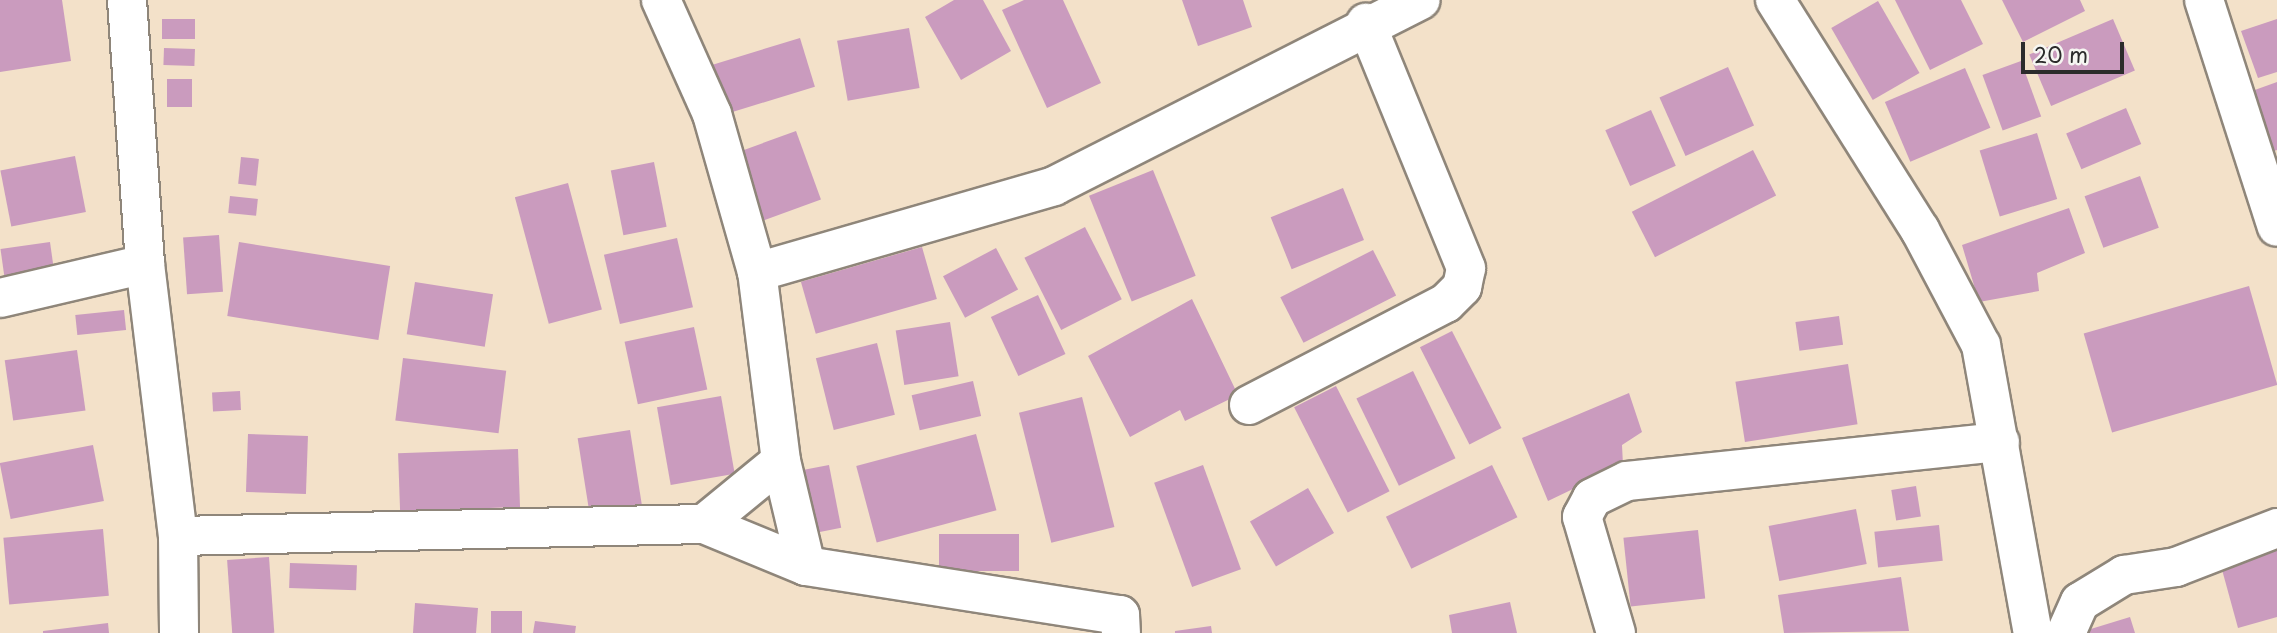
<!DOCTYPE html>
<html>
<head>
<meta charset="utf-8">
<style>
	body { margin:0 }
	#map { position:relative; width:2277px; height:633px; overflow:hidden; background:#f3e1c9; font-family:"Playpen Sans",sans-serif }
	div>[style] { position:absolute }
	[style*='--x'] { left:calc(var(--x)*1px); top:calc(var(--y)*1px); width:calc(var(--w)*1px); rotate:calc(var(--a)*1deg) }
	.building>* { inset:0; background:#ca9bbe; transform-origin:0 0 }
	.roads { filter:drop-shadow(2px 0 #8f867a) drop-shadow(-2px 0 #8f867a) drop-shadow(0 2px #8f867a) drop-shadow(0 -2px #8f867a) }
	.minor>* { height:38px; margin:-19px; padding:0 19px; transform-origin:19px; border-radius:19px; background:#fff }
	span { translate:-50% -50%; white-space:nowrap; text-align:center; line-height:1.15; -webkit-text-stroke:5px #f6f6f2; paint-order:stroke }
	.scale { position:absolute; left:2021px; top:42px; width:103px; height:32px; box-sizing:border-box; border:4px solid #2b2b2b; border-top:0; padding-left:9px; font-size:21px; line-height:24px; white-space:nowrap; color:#2b2b2b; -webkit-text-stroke:5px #f6f6f2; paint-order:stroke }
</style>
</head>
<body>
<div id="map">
	<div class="building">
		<div style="clip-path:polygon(0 0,62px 0,71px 61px,0 72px)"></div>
		<div style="clip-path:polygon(954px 0,983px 0,1011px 51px,961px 80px,925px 17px)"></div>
		<div style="clip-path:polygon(1024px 0,1063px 0,1101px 83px,1047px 108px,1002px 10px)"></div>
		<div style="clip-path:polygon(1182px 0,1243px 0,1252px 27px,1198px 46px)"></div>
		<div style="clip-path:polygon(1895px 0,1961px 0,1983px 44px,1930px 70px)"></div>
		<div style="clip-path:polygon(2002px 0,2080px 0,2085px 11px,2023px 42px)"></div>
		<div style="left:1878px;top:1px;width:83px;height:54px;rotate:60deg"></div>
		<div style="left:195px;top:19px;width:20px;height:33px;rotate:90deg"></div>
		<div style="left:2113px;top:19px;width:56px;height:91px;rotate:67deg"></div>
		<div style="clip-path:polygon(2277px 19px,2277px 72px,2258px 78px,2241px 31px)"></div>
		<div style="left:909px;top:28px;width:61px;height:73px;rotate:80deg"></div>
		<div style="left:800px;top:38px;width:51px;height:99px;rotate:73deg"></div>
		<div style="left:164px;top:48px;width:31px;height:17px;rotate:2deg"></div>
		<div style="left:2021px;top:61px;width:59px;height:41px;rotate:70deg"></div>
		<div style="left:1728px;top:67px;width:64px;height:75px;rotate:66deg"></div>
		<div style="left:1965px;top:68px;width:65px;height:87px;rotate:67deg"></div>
		<div style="left:167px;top:79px;width:25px;height:28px"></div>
		<div style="clip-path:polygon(2277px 82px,2277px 150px,2274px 151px,2252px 91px)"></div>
		<div style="left:2126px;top:108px;width:39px;height:65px;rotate:67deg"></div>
		<div style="left:1651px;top:110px;width:61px;height:50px;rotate:66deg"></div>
		<div style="left:796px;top:131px;width:73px;height:62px;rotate:70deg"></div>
		<div style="left:2037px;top:133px;width:69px;height:60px;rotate:73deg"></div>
		<div style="left:1753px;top:150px;width:51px;height:136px;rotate:63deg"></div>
		<div style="left:75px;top:156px;width:57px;height:76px;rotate:79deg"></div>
		<div style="left:241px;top:157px;width:18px;height:27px;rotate:6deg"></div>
		<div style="left:654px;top:162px;width:66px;height:44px;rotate:79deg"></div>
		<div style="left:1153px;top:170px;width:114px;height:69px;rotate:68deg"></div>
		<div style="left:2140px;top:176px;width:55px;height:59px;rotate:70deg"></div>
		<div style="left:568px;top:183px;width:131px;height:55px;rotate:75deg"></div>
		<div style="left:1343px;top:188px;width:56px;height:78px;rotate:68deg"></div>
		<div style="left:230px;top:196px;width:28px;height:17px;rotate:6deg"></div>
		<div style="clip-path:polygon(2069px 208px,2085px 253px,2037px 273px,2039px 291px,1979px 302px,1962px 245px)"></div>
		<div style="left:1085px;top:227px;width:81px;height:68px;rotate:63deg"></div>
		<div style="left:219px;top:235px;width:57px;height:36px;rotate:86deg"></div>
		<div style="left:677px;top:238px;width:71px;height:75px;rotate:77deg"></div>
		<div style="left:50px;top:242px;width:36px;height:50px;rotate:82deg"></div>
		<div style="left:239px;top:242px;width:153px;height:75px;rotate:9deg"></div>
		<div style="left:922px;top:247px;width:54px;height:126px;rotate:74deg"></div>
		<div style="left:996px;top:248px;width:47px;height:60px;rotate:62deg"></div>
		<div style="left:1373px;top:250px;width:51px;height:104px;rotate:63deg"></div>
		<div style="left:415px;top:282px;width:79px;height:53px;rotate:9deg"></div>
		<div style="left:2249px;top:286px;width:103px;height:172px;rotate:74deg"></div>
		<div style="left:1038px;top:295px;width:65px;height:52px;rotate:65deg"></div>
		<div style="clip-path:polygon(1192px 299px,1238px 395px,1185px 421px,1180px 410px,1130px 437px,1088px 356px)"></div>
		<div style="left:124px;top:310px;width:20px;height:49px;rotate:84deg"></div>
		<div style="left:1839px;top:316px;width:29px;height:44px;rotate:82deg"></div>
		<div style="left:950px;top:322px;width:55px;height:55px;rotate:81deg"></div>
		<div style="left:694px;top:327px;width:64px;height:71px;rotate:78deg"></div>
		<div style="left:1452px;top:331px;width:109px;height:36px;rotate:63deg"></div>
		<div style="left:877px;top:343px;width:74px;height:63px;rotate:76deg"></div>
		<div style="left:77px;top:350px;width:61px;height:73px;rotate:82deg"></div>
		<div style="left:403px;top:358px;width:104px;height:63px;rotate:7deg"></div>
		<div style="left:1848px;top:364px;width:61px;height:114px;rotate:81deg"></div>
		<div style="left:1413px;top:371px;width:97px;height:63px;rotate:64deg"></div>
		<div style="left:973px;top:381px;width:36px;height:63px;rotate:77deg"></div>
		<div style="left:1336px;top:386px;width:118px;height:47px;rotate:63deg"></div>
		<div style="left:240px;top:391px;width:19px;height:28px;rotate:87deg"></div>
		<div style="clip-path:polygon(1629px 393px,1642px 432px,1622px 445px,1623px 465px,1548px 501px,1522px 438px)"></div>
		<div style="left:721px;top:396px;width:79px;height:65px;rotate:80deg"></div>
		<div style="left:1082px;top:397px;width:134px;height:65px;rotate:76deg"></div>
		<div style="left:630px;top:430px;width:78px;height:53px;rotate:81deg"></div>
		<div style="left:248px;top:434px;width:60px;height:58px;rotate:2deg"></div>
		<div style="left:976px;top:434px;width:79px;height:124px;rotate:75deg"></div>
		<div style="left:93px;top:445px;width:57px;height:95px;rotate:79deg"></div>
		<div style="left:518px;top:449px;width:58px;height:120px;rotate:88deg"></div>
		<div style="left:829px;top:465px;width:64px;height:36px;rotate:79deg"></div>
		<div style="left:1203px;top:465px;width:111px;height:52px;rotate:70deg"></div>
		<div style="left:1492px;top:465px;width:58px;height:118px;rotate:64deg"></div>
		<div style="left:1916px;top:486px;width:31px;height:25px;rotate:81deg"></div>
		<div style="left:1308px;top:488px;width:52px;height:67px;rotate:60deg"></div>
		<div style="left:1856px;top:509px;width:56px;height:89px;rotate:79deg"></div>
		<div style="left:1939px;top:525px;width:36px;height:65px;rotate:84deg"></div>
		<div style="left:103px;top:529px;width:67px;height:100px;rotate:85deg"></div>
		<div style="left:1698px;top:530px;width:69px;height:75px;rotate:84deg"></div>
		<div style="left:939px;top:534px;width:80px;height:37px"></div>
		<div style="clip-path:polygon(2277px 549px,2277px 617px,2238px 628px,2221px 566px)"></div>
		<div style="left:269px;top:557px;width:76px;height:42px;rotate:86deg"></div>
		<div style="left:290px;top:563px;width:67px;height:25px;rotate:2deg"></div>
		<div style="clip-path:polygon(1901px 577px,1909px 631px,1784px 633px,1778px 595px)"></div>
		<div style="clip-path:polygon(1510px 602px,1517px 633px,1452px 633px,1449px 615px)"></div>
		<div style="clip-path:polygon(415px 603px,478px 608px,476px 633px,413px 633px)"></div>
		<div style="left:491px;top:611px;width:31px;height:22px"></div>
		<div style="clip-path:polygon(2130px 617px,2135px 633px,2081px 633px,2081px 632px)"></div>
		<div style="clip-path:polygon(535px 621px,576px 626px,575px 633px,533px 633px)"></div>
		<div style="clip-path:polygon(108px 623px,109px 633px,43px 633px,43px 631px)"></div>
		<div style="clip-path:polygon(1211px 626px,1212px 633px,1175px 633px,1175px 631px)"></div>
	</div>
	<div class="roads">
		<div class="minor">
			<div style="--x:127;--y:0;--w:265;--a:86.1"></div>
			<div style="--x:145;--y:264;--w:274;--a:83.1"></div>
			<div style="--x:178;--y:536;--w:97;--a:89.4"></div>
			<div style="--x:1775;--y:0;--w:272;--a:57.8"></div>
			<div style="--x:1920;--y:230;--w:130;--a:62.1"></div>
			<div style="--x:1981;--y:345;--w:293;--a:79.8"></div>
			<div style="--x:2204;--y:0;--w:238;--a:72.2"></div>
			<div style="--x:757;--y:272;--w:309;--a:-16.1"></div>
			<div style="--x:1054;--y:186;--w:411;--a:-26.9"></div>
			<div style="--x:0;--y:298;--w:149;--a:-13.2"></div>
			<div style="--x:1249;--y:405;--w:222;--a:-27.4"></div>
			<div style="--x:1446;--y:303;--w:23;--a:-45"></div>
			<div style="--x:1462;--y:287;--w:19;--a:-78"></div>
			<div style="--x:1466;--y:268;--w:265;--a:-112.2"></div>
			<div style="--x:781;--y:461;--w:108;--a:76.6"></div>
			<div style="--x:704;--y:524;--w:110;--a:22.4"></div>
			<div style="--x:806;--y:566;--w:318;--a:8.9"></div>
			<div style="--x:1120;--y:615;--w:18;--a:87"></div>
			<div style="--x:178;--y:536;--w:526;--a:-1.31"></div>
			<div style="--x:704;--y:524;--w:99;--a:-39.3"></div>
			<div style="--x:781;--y:461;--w:191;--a:-97.2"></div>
			<div style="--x:757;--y:272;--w:164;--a:-105.9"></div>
			<div style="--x:712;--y:114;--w:125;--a:-114.1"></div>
			<div style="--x:1616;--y:633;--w:121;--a:-106.3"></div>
			<div style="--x:1582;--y:517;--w:21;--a:-62"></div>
			<div style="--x:1592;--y:498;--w:39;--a:-26"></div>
			<div style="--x:1627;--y:481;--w:375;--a:-6"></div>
			<div style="--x:2066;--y:633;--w:34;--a:-66"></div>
			<div style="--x:2080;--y:602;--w:52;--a:-31.5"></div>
			<div style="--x:2124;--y:575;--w:53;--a:-8.7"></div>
			<div style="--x:2176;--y:567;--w:108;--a:-21.1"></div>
		</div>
	</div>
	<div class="scale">20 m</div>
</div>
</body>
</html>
